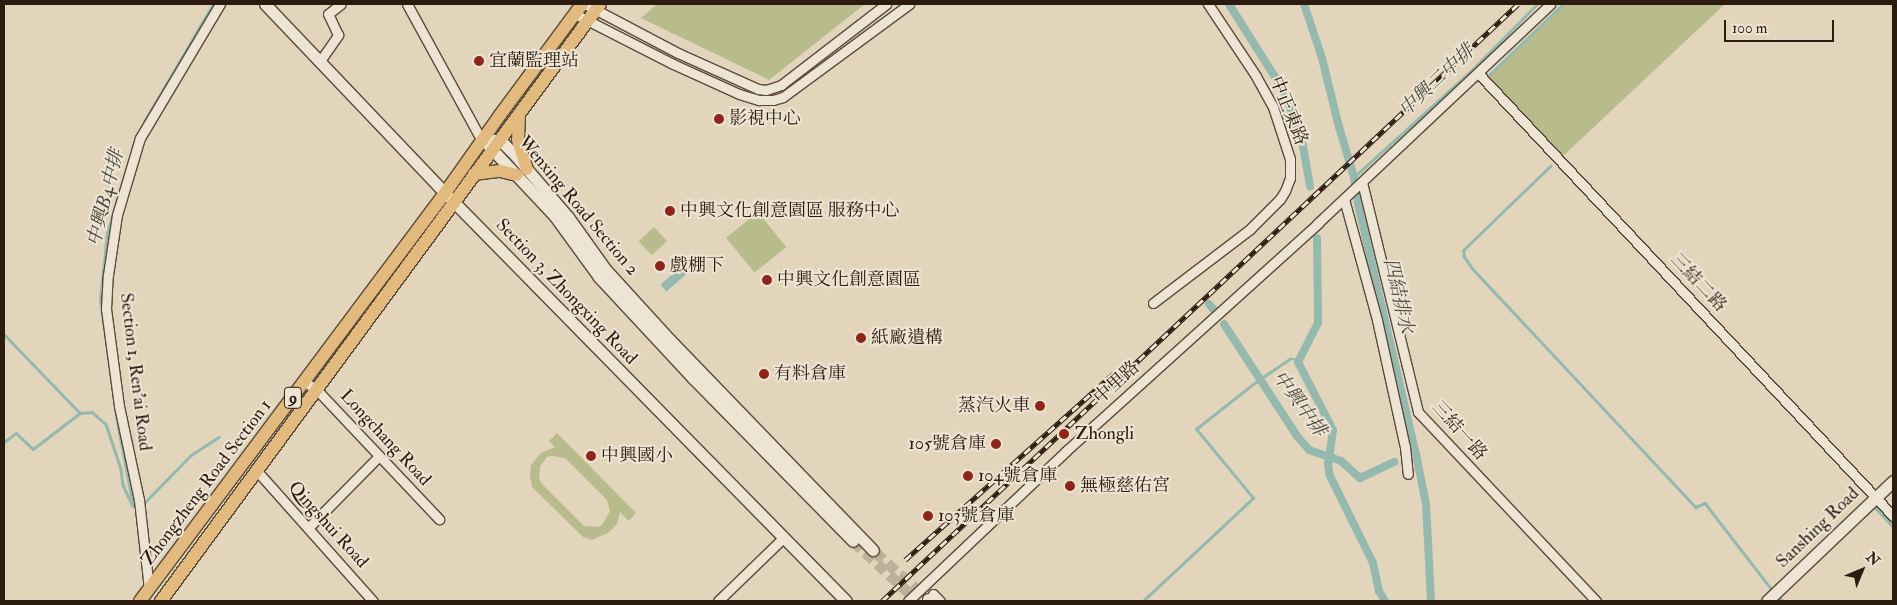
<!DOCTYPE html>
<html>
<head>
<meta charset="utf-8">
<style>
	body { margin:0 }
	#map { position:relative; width:1897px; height:605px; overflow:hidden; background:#e3d5bc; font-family:"IM FELL Double Pica","Noto Serif TC",serif }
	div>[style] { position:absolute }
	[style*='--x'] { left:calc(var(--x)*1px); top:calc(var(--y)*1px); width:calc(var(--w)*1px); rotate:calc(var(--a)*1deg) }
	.green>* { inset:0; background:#b8bc8d; transform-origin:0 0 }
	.water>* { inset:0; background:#95b9ae; transform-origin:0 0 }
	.stream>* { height:2.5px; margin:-1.25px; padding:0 1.25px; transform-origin:1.25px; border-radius:1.25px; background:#95b9ae }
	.canal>* { height:8px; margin:-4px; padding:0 4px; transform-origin:4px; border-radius:4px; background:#95b9ae }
	.secondary-tunnel>* { height:11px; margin-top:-5.5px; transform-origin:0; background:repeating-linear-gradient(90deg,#beb09a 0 11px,transparent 0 16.5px) }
	.roads { filter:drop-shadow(1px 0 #5a4a3b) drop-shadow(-1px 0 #5a4a3b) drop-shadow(0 1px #5a4a3b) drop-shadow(0 -1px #5a4a3b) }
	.street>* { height:9px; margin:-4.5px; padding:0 4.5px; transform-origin:4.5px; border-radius:4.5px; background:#ede4d3 }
	.secondary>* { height:11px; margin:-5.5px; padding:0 5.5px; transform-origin:5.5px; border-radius:5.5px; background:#ede4d3 }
	.primary>* { height:12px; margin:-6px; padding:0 6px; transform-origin:6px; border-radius:6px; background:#e2ba7e }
	.rail>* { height:4.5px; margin-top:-2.25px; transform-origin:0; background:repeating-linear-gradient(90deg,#ede4d3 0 8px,#2c1c10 0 16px); box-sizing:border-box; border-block:1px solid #2c1c10 }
	.dots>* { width:14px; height:14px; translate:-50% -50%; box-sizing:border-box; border:2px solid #ede4d3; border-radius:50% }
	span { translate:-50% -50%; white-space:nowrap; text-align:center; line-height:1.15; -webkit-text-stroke:4px #ede4d3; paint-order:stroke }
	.shield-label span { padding:1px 4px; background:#ede4d3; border:1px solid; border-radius:4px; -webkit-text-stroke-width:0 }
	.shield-label { font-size:16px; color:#2c1c10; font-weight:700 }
	.poi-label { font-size:18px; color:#2c1c10 }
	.left { translate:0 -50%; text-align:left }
	.right { translate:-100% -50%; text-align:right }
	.street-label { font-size:18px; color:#2c1c10 }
	.water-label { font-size:19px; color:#4c4b3f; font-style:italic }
	.frame { position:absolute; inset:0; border:5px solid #2c1c10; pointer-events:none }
	.north { position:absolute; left:1837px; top:545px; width:50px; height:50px; -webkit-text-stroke:4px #ede4d3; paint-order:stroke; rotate:45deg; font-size:14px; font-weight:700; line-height:20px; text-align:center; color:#2c1c10 }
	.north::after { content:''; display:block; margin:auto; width:18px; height:22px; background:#2c1c10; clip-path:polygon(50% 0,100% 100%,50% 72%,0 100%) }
	.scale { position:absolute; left:1724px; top:20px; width:110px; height:22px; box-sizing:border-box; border:2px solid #2c1c10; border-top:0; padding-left:6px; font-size:15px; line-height:18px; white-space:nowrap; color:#2c1c10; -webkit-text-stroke:4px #ede4d3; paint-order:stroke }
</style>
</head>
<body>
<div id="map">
	<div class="green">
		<div style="clip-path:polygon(657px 4px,865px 4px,769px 80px,641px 18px)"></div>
		<div style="clip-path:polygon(1564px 4px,1725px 4px,1562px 157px,1488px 77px)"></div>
		<div style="left:758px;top:212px;width:45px;height:41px;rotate:51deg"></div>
		<div style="left:654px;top:227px;width:19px;height:21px;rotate:47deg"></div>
		<div style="clip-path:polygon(evenodd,557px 433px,636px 513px,629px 521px,620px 512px,617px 524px,608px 533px,592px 540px,583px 537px,532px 487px,530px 476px,531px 465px,541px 453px,555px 447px,549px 441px,557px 433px,552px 456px,565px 458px,607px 500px,610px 511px,602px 525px,598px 527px,584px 526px,541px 483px,539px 477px,540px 467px,547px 457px,552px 456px)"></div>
	</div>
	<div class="water">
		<div style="left:690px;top:259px;width:9px;height:39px;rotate:49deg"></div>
	</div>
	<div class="stream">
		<div style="--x:1487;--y:77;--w:105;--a:-43.8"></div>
		<div style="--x:144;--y:122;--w:137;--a:-59.7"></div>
		<div style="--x:1551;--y:166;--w:121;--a:136"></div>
		<div style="--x:1464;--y:250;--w:6;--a:90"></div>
		<div style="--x:1464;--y:256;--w:14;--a:56"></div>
		<div style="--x:1472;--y:268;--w:328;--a:46.9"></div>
		<div style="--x:1696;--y:507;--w:10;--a:-24"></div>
		<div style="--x:1705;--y:503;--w:111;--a:52.3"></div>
		<div style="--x:1354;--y:177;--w:161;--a:-42.2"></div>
		<div style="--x:1473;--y:69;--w:91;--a:-45.4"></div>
		<div style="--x:4;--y:334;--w:110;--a:46.1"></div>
		<div style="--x:4;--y:442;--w:15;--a:-37"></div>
		<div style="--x:16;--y:433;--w:23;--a:43"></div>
		<div style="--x:33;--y:449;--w:59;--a:-37.5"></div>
		<div style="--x:80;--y:413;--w:12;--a:-5"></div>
		<div style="--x:92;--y:412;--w:18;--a:41"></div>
		<div style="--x:106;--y:424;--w:47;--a:71.6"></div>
		<div style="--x:121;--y:469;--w:16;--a:83"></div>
		<div style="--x:123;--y:485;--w:23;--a:65"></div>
		<div style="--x:144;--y:503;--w:67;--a:-45.6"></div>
		<div style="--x:191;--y:455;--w:33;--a:-33"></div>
		<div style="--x:133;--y:506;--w:86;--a:-100.8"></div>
		<div style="--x:117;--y:422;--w:123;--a:-97.9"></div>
		<div style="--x:100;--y:300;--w:67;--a:-84"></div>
		<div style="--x:107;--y:233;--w:97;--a:-73.2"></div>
		<div style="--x:1779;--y:597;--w:6;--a:45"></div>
		<div style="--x:1143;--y:601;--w:151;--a:-43.1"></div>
		<div style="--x:1253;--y:498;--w:89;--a:-129.6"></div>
		<div style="--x:1196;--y:429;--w:78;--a:-38.2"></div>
		<div style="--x:1257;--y:381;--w:40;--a:-34"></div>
		<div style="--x:1290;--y:359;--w:10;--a:0"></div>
	</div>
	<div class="canal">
		<div style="--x:1229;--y:4;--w:105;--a:57.8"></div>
		<div style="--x:1285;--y:93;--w:56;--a:71.2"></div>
		<div style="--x:1303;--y:146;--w:41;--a:80.1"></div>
		<div style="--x:1304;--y:4;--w:57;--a:71.6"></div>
		<div style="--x:1322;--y:58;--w:71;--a:76.2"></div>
		<div style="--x:1339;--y:127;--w:52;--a:73.3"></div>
		<div style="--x:1354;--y:177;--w:31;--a:81"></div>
		<div style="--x:1359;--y:208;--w:253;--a:77"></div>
		<div style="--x:1416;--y:454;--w:51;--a:78.7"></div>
		<div style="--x:1426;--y:504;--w:97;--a:87"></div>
		<div style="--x:1317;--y:238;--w:85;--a:89.3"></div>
		<div style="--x:1318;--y:323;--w:44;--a:117.1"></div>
		<div style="--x:1298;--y:362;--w:76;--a:62.8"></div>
		<div style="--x:1333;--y:430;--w:34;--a:98"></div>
		<div style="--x:1328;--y:464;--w:12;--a:81"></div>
		<div style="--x:1330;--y:476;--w:97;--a:63.7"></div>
		<div style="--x:1373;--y:563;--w:29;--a:78"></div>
		<div style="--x:1379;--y:591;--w:12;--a:59"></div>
		<div style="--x:1209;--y:304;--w:8;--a:50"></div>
		<div style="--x:1224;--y:324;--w:134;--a:56.9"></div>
		<div style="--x:1297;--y:436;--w:18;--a:49"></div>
		<div style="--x:1309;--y:450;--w:34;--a:19"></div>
		<div style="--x:1341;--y:461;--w:25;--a:42"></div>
		<div style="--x:1360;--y:478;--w:38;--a:-25"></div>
		<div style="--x:1877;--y:506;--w:23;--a:47"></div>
	</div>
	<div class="secondary-tunnel">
		<div style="--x:853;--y:541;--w:88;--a:42.7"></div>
		<div style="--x:875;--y:552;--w:71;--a:41.6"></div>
	</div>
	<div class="roads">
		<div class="street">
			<div style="--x:407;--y:4;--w:156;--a:61.3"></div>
			<div style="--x:585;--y:4;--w:105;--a:27.8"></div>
			<div style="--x:678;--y:53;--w:88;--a:24.2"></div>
			<div style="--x:758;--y:89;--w:8;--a:7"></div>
			<div style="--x:766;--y:90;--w:16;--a:-18"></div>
			<div style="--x:781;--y:85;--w:133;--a:-37.6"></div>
			<div style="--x:575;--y:14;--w:110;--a:27"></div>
			<div style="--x:673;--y:64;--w:72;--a:24.4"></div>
			<div style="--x:739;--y:94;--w:21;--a:17"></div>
			<div style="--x:759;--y:100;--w:14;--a:0"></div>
			<div style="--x:773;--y:100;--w:10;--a:-17"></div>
			<div style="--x:783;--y:97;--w:157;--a:-36.4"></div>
			<div style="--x:320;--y:61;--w:32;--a:-55"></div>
			<div style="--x:338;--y:35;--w:23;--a:-115"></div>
			<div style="--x:328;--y:14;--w:16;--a:-38"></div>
			<div style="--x:1478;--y:73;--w:607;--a:46.87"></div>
			<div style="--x:1362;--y:182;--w:237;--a:76.3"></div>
			<div style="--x:1418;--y:412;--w:260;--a:46.7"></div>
			<div style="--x:1344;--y:199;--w:125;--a:74.7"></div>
			<div style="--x:1377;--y:320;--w:130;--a:77.6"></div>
			<div style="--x:1405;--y:447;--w:27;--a:84"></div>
			<div style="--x:1153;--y:303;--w:122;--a:-37.3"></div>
			<div style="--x:1250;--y:229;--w:42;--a:-45"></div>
			<div style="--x:1280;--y:199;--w:9;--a:-58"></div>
			<div style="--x:1285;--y:191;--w:14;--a:-69"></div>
			<div style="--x:1290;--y:178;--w:19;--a:-90"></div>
			<div style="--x:1290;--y:159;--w:55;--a:-108.1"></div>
			<div style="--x:1273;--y:107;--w:35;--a:-119"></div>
			<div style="--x:1256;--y:76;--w:87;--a:-123.7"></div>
			<div style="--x:305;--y:382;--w:14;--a:34"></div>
			<div style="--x:317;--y:390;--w:178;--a:46.6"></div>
			<div style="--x:257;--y:471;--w:174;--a:48.3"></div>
			<div style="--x:308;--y:528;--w:101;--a:-45.4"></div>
			<div style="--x:149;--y:589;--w:90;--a:-96.4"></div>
			<div style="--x:139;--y:500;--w:96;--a:-102"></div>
			<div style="--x:119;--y:406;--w:98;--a:-97.6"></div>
			<div style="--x:106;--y:309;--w:34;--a:-87"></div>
			<div style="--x:108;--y:275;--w:61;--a:-81.5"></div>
			<div style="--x:117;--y:215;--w:80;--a:-73.4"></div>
			<div style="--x:140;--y:138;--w:156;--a:-59.2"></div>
			<div style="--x:933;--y:594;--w:10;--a:45"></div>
			<div style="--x:718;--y:601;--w:91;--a:-44.1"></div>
			<div style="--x:908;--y:601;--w:218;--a:-43.5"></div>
			<div style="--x:1066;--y:451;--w:340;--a:-42.1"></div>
			<div style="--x:1318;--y:223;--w:319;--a:-43.3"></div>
		</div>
		<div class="secondary">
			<div style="--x:265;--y:4;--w:261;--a:46.4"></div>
			<div style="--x:445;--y:193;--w:572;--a:45.5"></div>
			<div style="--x:491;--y:140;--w:9;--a:0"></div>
			<div style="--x:500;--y:140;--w:20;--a:45"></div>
			<div style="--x:514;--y:154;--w:83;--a:49.4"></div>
			<div style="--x:568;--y:217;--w:65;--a:54.4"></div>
			<div style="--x:606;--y:270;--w:95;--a:47.6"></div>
			<div style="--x:670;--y:340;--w:292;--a:46"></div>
			<div style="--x:488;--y:145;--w:96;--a:46.7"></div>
			<div style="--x:554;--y:215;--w:77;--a:54"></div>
			<div style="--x:599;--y:277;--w:138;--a:47.1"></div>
			<div style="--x:693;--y:378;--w:228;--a:45.5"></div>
			<div style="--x:928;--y:599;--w:3;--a:45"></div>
			<div style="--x:1767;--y:601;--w:174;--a:-43.6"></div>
		</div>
		<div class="primary">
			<div style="--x:519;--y:114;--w:26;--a:92"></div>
			<div style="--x:518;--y:140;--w:30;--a:73"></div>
			<div style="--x:474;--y:174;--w:26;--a:-7"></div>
			<div style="--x:500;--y:171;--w:17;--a:13"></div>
			<div style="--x:140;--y:601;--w:509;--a:-53.22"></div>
			<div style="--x:445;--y:193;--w:95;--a:-54.8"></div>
			<div style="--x:500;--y:115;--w:138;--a:-53.5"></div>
			<div style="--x:161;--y:601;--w:741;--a:-53.67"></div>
		</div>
	</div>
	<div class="rail">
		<div style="--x:905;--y:560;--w:282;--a:-41.8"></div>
		<div style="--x:882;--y:601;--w:872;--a:-43.19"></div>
	</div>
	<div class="dots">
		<div style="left:479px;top:61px;background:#8f2418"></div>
		<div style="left:719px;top:119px;background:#8f2418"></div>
		<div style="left:670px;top:211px;background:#8f2418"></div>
		<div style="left:660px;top:266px;background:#8f2418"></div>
		<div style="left:767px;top:280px;background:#8f2418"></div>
		<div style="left:861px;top:338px;background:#8f2418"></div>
		<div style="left:764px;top:374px;background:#8f2418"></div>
		<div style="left:1040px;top:406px;background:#8f2418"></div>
		<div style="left:1064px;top:434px;background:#8f2418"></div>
		<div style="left:996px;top:444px;background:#8f2418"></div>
		<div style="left:591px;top:456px;background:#8f2418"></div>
		<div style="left:968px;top:476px;background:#8f2418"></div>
		<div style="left:1070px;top:486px;background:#8f2418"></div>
		<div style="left:928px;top:516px;background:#8f2418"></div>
	</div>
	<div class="shield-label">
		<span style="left:293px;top:398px">9</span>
	</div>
	<div class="poi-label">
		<span class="left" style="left:489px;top:61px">宜蘭監理站</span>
		<span class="left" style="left:729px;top:119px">影視中心</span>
		<span class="left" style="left:680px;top:211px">中興文化創意園區 服務中心</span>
		<span class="left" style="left:670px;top:266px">戲棚下</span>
		<span class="left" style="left:777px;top:280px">中興文化創意園區</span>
		<span class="left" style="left:871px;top:338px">紙廠遺構</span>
		<span class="left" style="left:774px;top:374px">有料倉庫</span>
		<span class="right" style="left:1030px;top:406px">蒸汽火車</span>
		<span class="left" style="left:1075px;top:434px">Zhongli</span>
		<span class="right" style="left:986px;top:444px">105號倉庫</span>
		<span class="left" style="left:601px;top:456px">中興國小</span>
		<span class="left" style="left:978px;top:476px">104號倉庫</span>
		<span class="left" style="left:1080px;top:486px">無極慈佑宮</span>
		<span class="left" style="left:938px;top:516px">103號倉庫</span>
	</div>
	<div class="street-label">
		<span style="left:1288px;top:111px;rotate:68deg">中正東路</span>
		<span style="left:578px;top:206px;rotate:50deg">Wenxing Road Section 2</span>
		<span style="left:1698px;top:283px;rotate:47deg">三結二路</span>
		<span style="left:566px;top:292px;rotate:46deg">Section 3, Zhongxing Road</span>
		<span style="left:135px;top:372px;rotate:83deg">Section 1, Ren'ai Road</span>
		<span style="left:1117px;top:383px;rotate:-42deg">中里路</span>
		<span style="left:1459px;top:431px;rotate:48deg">三結一路</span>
		<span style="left:385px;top:438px;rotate:47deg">Longchang Road</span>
		<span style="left:207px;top:483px;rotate:-53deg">Zhongzheng Road Section 1</span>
		<span style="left:328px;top:525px;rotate:48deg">Qingshui Road</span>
		<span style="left:1818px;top:528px;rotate:-44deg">Sanshing Road</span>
	</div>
	<div class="water-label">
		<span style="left:1437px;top:81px;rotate:-43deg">中興二中排</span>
		<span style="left:106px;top:198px;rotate:-76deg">中興B4中排</span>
		<span style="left:1398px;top:296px;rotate:77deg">四結排水</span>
		<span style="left:1299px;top:404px;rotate:54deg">中興中排</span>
	</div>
	<div class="frame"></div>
	<div class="north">N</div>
	<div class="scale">100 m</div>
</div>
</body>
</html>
